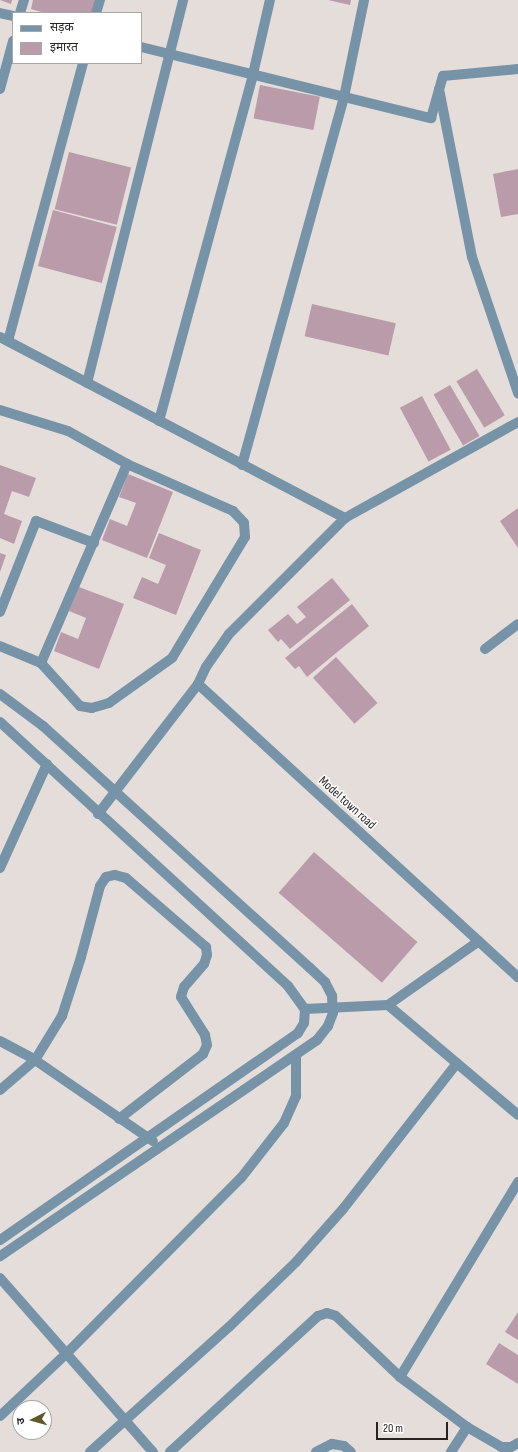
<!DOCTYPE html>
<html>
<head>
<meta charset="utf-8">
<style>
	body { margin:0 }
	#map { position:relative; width:518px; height:1452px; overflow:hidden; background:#e4ddd9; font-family:"Sofia Sans Condensed","Noto Sans Devanagari",sans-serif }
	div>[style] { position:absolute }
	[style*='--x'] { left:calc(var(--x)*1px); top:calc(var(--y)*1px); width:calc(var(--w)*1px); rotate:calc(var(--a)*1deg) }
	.building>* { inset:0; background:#ba9baa; transform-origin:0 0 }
	.minor>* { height:10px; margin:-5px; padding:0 5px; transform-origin:5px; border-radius:5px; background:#7693a8 }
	span { translate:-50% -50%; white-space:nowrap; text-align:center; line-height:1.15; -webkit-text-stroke:3px #fff; paint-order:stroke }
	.street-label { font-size:13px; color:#262322 }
	.legend { position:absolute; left:12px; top:12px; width:130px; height:52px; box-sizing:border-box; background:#fff; border:1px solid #a8a7a7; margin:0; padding:5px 7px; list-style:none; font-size:12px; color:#262322 }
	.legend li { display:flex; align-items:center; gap:8px; height:20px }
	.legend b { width:20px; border:1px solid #a8a7a7 }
	.north { position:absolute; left:12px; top:1400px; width:40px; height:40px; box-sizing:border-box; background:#fff; border:1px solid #a8a7a7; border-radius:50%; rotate:264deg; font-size:11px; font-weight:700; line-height:16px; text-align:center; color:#262322 }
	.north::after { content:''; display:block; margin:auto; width:14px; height:18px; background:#5f5a27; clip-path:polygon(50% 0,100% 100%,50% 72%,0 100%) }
	.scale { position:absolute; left:376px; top:1422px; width:72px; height:18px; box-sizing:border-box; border:2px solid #262322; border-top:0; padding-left:5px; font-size:12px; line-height:14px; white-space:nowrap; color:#262322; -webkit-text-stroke:3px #fff; paint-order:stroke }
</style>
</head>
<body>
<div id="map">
	<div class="building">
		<div style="clip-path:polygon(0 0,12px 0,11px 4px)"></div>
		<div style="clip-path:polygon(33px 0,95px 0,92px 13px,45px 13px,31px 9px)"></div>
		<div style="clip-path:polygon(328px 0,351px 0,350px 5px)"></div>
		<div style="left:260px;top:85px;width:61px;height:34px;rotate:11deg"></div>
		<div style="left:69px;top:152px;width:64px;height:59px;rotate:14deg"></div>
		<div style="clip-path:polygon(518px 169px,518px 214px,501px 217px,493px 174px)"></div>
		<div style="left:53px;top:210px;width:66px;height:58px;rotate:15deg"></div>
		<div style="left:312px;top:304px;width:86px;height:33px;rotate:13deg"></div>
		<div style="left:477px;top:369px;width:54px;height:24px;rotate:59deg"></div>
		<div style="left:450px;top:385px;width:59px;height:19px;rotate:60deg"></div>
		<div style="left:422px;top:396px;width:61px;height:25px;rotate:62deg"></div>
		<div style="clip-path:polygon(0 465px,36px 478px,29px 497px,12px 491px,4px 514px,22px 521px,14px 544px,0 538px)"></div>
		<div style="clip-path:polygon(128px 474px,173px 492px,147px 558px,102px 540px,110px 519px,127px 526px,136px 503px,119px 497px)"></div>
		<div style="clip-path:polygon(518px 508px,518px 548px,500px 521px)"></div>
		<div style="clip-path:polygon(159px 533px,201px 550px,176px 615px,133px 598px,142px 577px,158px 584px,166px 565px,149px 558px)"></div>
		<div style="clip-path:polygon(0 553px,6px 555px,0 572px)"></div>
		<div style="clip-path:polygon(332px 578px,350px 600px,290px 649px,281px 639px,278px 642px,268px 630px,288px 614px,297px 624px,306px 617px,297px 607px)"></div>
		<div style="clip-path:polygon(79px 587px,124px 604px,99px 669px,54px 651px,61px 632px,78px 639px,86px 618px,69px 611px)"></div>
		<div style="clip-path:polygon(352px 604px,369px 626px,307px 677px,299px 666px,295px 669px,285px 658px)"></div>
		<div style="left:336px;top:657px;width:62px;height:31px;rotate:48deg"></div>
		<div style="left:314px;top:852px;width:137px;height:54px;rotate:41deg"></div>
		<div style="clip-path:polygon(518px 1312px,518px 1340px,505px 1332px)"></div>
		<div style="clip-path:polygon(499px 1343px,518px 1355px,518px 1384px,486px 1364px)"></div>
	</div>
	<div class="minor">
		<div style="--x:0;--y:13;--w:13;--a:13"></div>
		<div style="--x:20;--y:13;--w:14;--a:-73"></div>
		<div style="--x:96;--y:13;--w:14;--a:-73"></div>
		<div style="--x:141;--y:47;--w:299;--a:13.8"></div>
		<div style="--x:431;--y:118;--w:44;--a:-74.1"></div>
		<div style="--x:443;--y:76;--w:75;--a:-5.3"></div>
		<div style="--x:0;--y:89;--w:50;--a:-74.8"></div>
		<div style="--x:439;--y:89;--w:171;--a:78.9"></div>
		<div style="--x:472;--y:257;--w:144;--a:71.3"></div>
		<div style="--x:0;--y:337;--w:390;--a:27.7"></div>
		<div style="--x:8;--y:341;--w:288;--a:-74.9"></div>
		<div style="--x:87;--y:383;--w:395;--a:-75.9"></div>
		<div style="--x:0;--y:410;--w:71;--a:17.2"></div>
		<div style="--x:68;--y:431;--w:68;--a:29.2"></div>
		<div style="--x:127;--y:464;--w:116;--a:23.9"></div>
		<div style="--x:233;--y:511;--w:16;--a:47"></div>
		<div style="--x:244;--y:523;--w:14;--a:86"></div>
		<div style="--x:245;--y:537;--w:141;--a:121.1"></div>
		<div style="--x:172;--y:658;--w:77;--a:144.5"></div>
		<div style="--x:109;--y:703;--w:18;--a:164"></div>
		<div style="--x:92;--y:708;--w:12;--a:-171"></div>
		<div style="--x:80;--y:706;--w:58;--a:-132.2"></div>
		<div style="--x:41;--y:663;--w:217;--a:-66.6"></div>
		<div style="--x:159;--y:421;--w:360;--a:-74.8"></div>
		<div style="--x:253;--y:74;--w:76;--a:-77.1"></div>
		<div style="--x:242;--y:465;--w:382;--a:-74.5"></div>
		<div style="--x:344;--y:97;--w:99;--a:-78.3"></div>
		<div style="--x:0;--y:612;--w:98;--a:-68.4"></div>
		<div style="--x:36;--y:521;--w:62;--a:20.8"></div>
		<div style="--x:0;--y:646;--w:44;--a:22.5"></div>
		<div style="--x:485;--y:649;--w:41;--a:-37.1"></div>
		<div style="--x:198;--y:684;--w:434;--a:42.5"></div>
		<div style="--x:0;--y:694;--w:54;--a:36.7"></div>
		<div style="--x:43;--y:726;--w:360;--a:42.2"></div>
		<div style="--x:310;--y:968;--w:21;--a:43"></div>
		<div style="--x:325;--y:982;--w:16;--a:63"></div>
		<div style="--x:332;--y:996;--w:17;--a:87"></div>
		<div style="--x:333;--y:1013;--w:14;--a:111"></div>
		<div style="--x:328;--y:1026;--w:18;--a:128"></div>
		<div style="--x:317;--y:1040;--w:384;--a:145.7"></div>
		<div style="--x:0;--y:722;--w:391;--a:42.5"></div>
		<div style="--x:288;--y:986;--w:29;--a:54"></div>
		<div style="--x:305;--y:1009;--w:14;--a:94"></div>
		<div style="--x:304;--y:1023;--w:12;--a:121"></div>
		<div style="--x:298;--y:1033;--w:363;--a:145.2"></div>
		<div style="--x:98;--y:814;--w:164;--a:-52.4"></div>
		<div style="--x:198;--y:684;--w:19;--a:-65"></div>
		<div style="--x:206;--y:667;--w:40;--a:-55.1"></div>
		<div style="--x:229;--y:634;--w:164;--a:-45"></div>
		<div style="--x:345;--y:518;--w:198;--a:-29"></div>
		<div style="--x:0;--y:868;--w:114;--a:-65.7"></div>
		<div style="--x:388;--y:1005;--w:170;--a:40.2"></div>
		<div style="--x:305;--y:1009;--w:83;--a:-2.8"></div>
		<div style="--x:388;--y:1005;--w:111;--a:-35.1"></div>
		<div style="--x:0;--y:1041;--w:40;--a:28"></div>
		<div style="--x:35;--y:1060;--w:143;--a:34.5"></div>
		<div style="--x:0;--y:1090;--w:46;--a:-40.6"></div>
		<div style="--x:35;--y:1060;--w:52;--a:-58.5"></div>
		<div style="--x:62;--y:1016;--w:62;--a:-72.1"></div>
		<div style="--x:81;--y:957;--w:73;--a:-75"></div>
		<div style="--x:100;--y:886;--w:11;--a:-56"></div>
		<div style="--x:106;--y:877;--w:9;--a:-13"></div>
		<div style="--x:115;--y:875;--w:11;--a:15"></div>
		<div style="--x:126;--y:878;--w:106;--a:40.8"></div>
		<div style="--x:206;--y:947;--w:8;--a:83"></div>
		<div style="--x:207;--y:955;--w:9;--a:108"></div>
		<div style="--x:204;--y:964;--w:30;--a:131"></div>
		<div style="--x:184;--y:987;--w:10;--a:107"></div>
		<div style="--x:181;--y:997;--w:45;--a:57.7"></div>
		<div style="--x:205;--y:1035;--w:10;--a:79"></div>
		<div style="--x:207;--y:1045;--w:10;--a:114"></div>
		<div style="--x:203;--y:1054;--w:106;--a:142.3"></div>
		<div style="--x:0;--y:1278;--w:232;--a:48.7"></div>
		<div style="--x:400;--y:1377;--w:228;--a:-58.8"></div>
		<div style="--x:0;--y:1416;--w:91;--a:-43.2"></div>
		<div style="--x:66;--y:1354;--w:248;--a:-45.2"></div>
		<div style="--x:241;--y:1178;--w:70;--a:-52"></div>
		<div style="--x:284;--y:1123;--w:30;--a:-66"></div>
		<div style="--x:296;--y:1096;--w:41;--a:-90"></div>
		<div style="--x:90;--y:1452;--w:187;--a:-42"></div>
		<div style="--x:229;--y:1327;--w:93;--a:-44.1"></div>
		<div style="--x:296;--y:1262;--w:71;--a:-48.4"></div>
		<div style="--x:343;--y:1209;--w:185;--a:-52"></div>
		<div style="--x:170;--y:1452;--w:201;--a:-42.6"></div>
		<div style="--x:318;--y:1316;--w:9;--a:-18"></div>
		<div style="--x:327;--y:1313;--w:9;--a:18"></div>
		<div style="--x:336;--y:1316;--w:88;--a:43.6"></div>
		<div style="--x:400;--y:1377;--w:84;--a:36.7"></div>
		<div style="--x:467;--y:1427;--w:39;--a:30"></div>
		<div style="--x:501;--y:1447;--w:10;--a:0"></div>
		<div style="--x:511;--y:1447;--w:8;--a:-30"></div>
		<div style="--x:316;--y:1452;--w:18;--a:-27"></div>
		<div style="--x:332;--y:1444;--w:12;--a:9"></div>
		<div style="--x:344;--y:1446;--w:9;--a:41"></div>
		<div style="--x:451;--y:1452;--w:30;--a:-57"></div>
	</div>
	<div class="street-label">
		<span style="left:347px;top:803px;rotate:42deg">Model town road</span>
	</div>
	<ul class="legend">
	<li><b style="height:5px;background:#7693a8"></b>सड़क</li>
	<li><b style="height:11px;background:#ba9baa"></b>इमारत</li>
	</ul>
	<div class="north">उ</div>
	<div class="scale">20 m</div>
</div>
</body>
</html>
